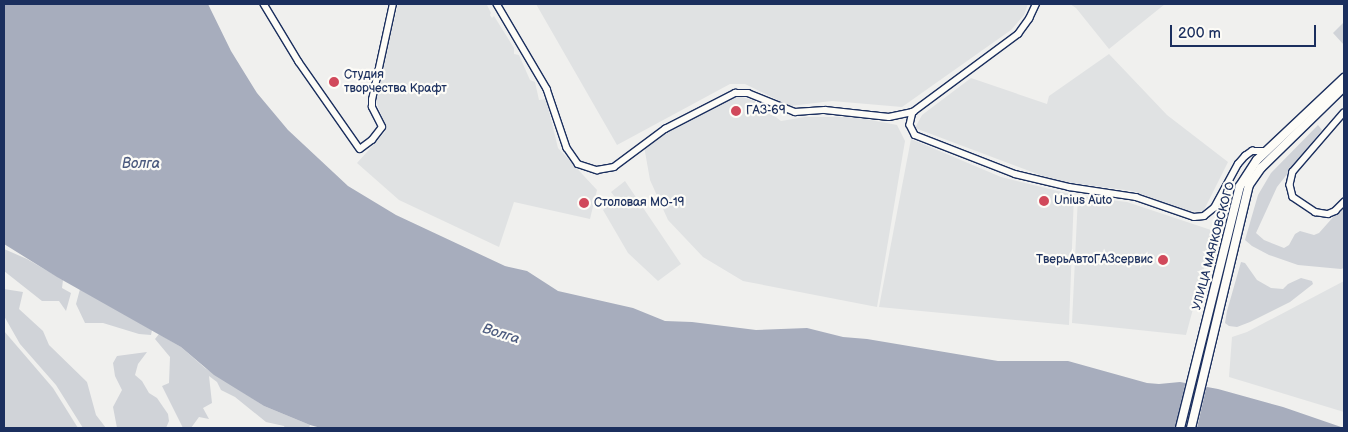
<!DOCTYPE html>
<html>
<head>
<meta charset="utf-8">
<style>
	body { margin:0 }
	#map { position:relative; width:1348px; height:432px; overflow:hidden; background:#f0f0ee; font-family:"Balsamiq Sans",sans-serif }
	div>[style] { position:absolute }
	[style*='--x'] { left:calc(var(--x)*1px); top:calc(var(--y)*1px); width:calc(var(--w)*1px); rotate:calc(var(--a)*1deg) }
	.built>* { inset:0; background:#e0e2e3 }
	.green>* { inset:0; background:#d0d3d8 }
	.water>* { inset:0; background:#a7adbd }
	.pier>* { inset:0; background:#f0f0ee }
	.roads { filter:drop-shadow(1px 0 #1b2f5e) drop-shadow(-1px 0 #1b2f5e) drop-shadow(0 1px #1b2f5e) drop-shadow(0 -1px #1b2f5e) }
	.minor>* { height:5.5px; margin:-2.75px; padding:0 2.75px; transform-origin:2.75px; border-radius:2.75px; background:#fdfcf7 }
	.major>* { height:8px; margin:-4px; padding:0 4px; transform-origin:4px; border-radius:4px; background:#fdfcf7 }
	.dots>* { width:14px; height:14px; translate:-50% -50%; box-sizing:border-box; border:2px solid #fdfcf7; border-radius:50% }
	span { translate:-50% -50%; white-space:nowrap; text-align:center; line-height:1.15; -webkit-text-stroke:4.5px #fdfcf7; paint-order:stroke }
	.poi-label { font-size:12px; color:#1b2f5e }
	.left { translate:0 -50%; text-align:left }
	.right { translate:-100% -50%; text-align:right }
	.street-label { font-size:12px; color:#1b2f5e }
	.water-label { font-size:14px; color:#4c5b7f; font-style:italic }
	.frame { position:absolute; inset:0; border:5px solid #1b2f5e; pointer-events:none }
	.scale { position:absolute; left:1170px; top:25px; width:146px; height:22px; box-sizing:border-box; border:2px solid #1b2f5e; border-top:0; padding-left:6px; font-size:15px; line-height:18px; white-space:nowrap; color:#1b2f5e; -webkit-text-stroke:4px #fdfcf7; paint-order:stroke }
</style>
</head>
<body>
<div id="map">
	<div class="built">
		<div style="clip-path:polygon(398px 4px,487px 5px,491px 13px,490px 15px,492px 18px,494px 16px,514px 48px,514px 54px,519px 55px,530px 80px,535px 82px,539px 100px,546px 99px,558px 148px,597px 190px,590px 219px,514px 202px,499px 247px,399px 200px,357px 163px,385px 132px,386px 126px,375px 99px)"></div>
		<div style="clip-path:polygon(536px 4px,1028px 4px,1024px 15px,1011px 30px,902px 107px,832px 101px,790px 106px,745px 84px,730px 84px,617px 145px)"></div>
		<div style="clip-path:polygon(1070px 4px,1165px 4px,1109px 49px,1076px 8px)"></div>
		<div style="clip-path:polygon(1109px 54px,1167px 115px,1228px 162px,1203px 212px,1186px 211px,1133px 191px,1056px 181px,915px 128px,922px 115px,971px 78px,1047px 104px,1049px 96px)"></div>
		<div style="clip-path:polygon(735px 95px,755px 101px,781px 121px,805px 117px,855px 117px,897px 125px,905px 141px,877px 307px,743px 281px,703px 257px,668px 220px,650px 180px,644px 146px)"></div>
		<div style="clip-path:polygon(911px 139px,1001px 177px,1074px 195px,1069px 325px,879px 307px)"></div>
		<div style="clip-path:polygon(625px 181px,681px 264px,658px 281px,628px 253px,603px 210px,615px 197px,611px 192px)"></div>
		<div style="clip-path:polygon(1078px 196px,1127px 202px,1214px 231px,1186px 335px,1072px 323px)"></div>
		<div style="clip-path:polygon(1344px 281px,1344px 412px,1229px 377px,1232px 337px,1247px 332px)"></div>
	</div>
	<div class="green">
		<div style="clip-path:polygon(1344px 22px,1344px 45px,1333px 33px)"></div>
		<div style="clip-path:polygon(1318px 125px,1322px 130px,1277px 187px,1256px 233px,1264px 240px,1284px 248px,1289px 245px,1295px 234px,1300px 231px,1314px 235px,1319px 233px,1335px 215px,1344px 209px,1344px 268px,1341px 269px,1298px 265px,1269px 255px,1252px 246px,1245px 240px,1258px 195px,1271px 173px)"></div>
		<div style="clip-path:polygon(4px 249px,27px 259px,63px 280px,62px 288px,71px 293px,66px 311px,59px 301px,42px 301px,4px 271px)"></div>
		<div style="clip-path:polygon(1241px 262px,1245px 263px,1257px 280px,1271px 288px,1283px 289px,1288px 284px,1301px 278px,1312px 281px,1313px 284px,1290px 302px,1250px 322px,1237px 327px,1229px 326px,1225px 323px,1227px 311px)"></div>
		<div style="clip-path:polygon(4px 289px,23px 292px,19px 309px,43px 331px,49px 345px,87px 382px,96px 415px,106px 428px,83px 428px,56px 385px,20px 344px,4px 316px)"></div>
		<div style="clip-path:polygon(80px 289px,152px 330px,151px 335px,139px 334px,103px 323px,85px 323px,76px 304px)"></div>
		<div style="clip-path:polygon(4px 331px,53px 388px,78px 428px,4px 428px)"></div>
		<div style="clip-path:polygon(159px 334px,181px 347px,205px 368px,264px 406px,310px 425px,309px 428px,285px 428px,284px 426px,266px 422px,235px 397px,221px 390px,217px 382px,209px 376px,212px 403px,203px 408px,209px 419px,199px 417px,191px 428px,183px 428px,162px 386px,169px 383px,170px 357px,155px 339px)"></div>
		<div style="clip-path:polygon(147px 352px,138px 364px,135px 375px,142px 381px,149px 393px,157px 398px,168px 414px,169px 421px,166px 428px,117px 428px,113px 407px,122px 390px,115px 376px,113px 363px,117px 356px)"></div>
	</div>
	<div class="water">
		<div style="clip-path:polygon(4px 4px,208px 4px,231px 51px,257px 93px,288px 130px,348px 186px,396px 215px,505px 266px,527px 271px,558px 291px,633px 308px,665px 321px,692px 322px,756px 330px,807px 328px,843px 337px,867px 339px,998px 361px,1068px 361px,1147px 383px,1159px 384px,1180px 382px,1218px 389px,1283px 407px,1344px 428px,321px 428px,310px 425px,264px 406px,214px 375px,181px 347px,57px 277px,4px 244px)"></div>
	</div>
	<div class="pier">
		<div style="clip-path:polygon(1186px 381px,1207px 384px,1197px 428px,1175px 428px)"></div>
	</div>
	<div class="roads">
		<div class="minor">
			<div style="--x:264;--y:4;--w:68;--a:58.9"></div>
			<div style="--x:299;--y:62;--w:106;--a:55"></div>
			<div style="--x:360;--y:149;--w:15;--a:-37"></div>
			<div style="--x:372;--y:140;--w:16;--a:-52"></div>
			<div style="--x:382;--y:127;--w:22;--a:-117"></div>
			<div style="--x:372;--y:107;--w:7;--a:-90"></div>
			<div style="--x:372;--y:100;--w:98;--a:-77.7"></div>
			<div style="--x:497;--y:4;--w:99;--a:59.5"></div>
			<div style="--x:547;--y:89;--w:62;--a:71.3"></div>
			<div style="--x:567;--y:148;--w:19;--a:55"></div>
			<div style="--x:578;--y:164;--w:20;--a:18"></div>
			<div style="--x:597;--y:170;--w:17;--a:-10"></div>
			<div style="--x:614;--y:167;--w:64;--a:-36.7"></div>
			<div style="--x:665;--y:129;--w:79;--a:-27.2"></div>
			<div style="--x:735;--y:93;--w:13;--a:0"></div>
			<div style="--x:748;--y:93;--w:51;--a:22"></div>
			<div style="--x:795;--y:112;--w:30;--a:-4"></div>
			<div style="--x:825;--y:110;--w:64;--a:6.2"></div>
			<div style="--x:889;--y:117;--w:25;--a:-12"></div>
			<div style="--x:913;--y:112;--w:131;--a:-36.6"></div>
			<div style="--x:1018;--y:34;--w:19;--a:-54"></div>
			<div style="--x:1029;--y:19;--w:17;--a:-65"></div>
			<div style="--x:913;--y:112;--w:13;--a:103"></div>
			<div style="--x:910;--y:125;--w:11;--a:63"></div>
			<div style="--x:915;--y:135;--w:107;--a:21.3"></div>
			<div style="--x:1015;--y:174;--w:56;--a:13.5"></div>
			<div style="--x:1069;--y:187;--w:68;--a:8.5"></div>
			<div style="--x:1136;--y:197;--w:61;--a:19"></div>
			<div style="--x:1194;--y:217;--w:10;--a:-6"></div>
			<div style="--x:1204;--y:216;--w:13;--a:-39"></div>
			<div style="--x:1214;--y:208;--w:50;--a:-61.4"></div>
			<div style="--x:1238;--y:164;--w:11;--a:-49"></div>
			<div style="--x:1245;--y:156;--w:9;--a:-36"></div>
			<div style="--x:1252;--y:151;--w:15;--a:0"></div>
			<div style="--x:1344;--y:113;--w:78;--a:130.8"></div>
			<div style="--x:1293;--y:172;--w:13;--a:103"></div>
			<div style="--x:1290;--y:185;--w:12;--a:76"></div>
			<div style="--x:1293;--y:197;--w:27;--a:34"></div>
			<div style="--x:1315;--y:212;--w:13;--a:9"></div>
			<div style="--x:1328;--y:214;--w:8;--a:-23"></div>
			<div style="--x:1335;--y:211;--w:13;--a:-45"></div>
		</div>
		<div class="major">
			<div style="--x:1180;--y:428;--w:249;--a:-76.1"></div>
			<div style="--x:1240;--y:186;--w:31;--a:-57"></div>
			<div style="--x:1257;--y:160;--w:120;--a:-43.3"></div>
			<div style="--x:1191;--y:428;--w:250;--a:-76.6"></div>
			<div style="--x:1249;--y:185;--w:21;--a:-55"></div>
			<div style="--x:1261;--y:168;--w:116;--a:-44.3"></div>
		</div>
	</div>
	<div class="dots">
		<div style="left:334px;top:82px;background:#d1495b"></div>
		<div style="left:736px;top:111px;background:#d1495b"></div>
		<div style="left:1044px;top:201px;background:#d1495b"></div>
		<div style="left:584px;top:203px;background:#d1495b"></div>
		<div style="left:1163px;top:260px;background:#d1495b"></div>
	</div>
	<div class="poi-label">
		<span class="left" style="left:344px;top:82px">Студия<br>творчества Крафт</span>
		<span class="left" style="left:746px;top:111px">ГАЗ-69</span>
		<span class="left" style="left:1054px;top:201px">Unius Auto</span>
		<span class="left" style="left:594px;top:203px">Столовая МО-19</span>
		<span class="right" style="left:1153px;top:260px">ТверьАвтоГАЗсервис</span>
	</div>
	<div class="street-label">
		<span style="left:1214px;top:246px;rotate:-75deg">УЛИЦА МАЯКОВСКОГО</span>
	</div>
	<div class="water-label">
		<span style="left:141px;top:164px">Волга</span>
		<span style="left:501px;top:334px;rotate:18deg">Волга</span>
	</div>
	<div class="frame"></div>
	<div class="scale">200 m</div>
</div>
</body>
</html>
